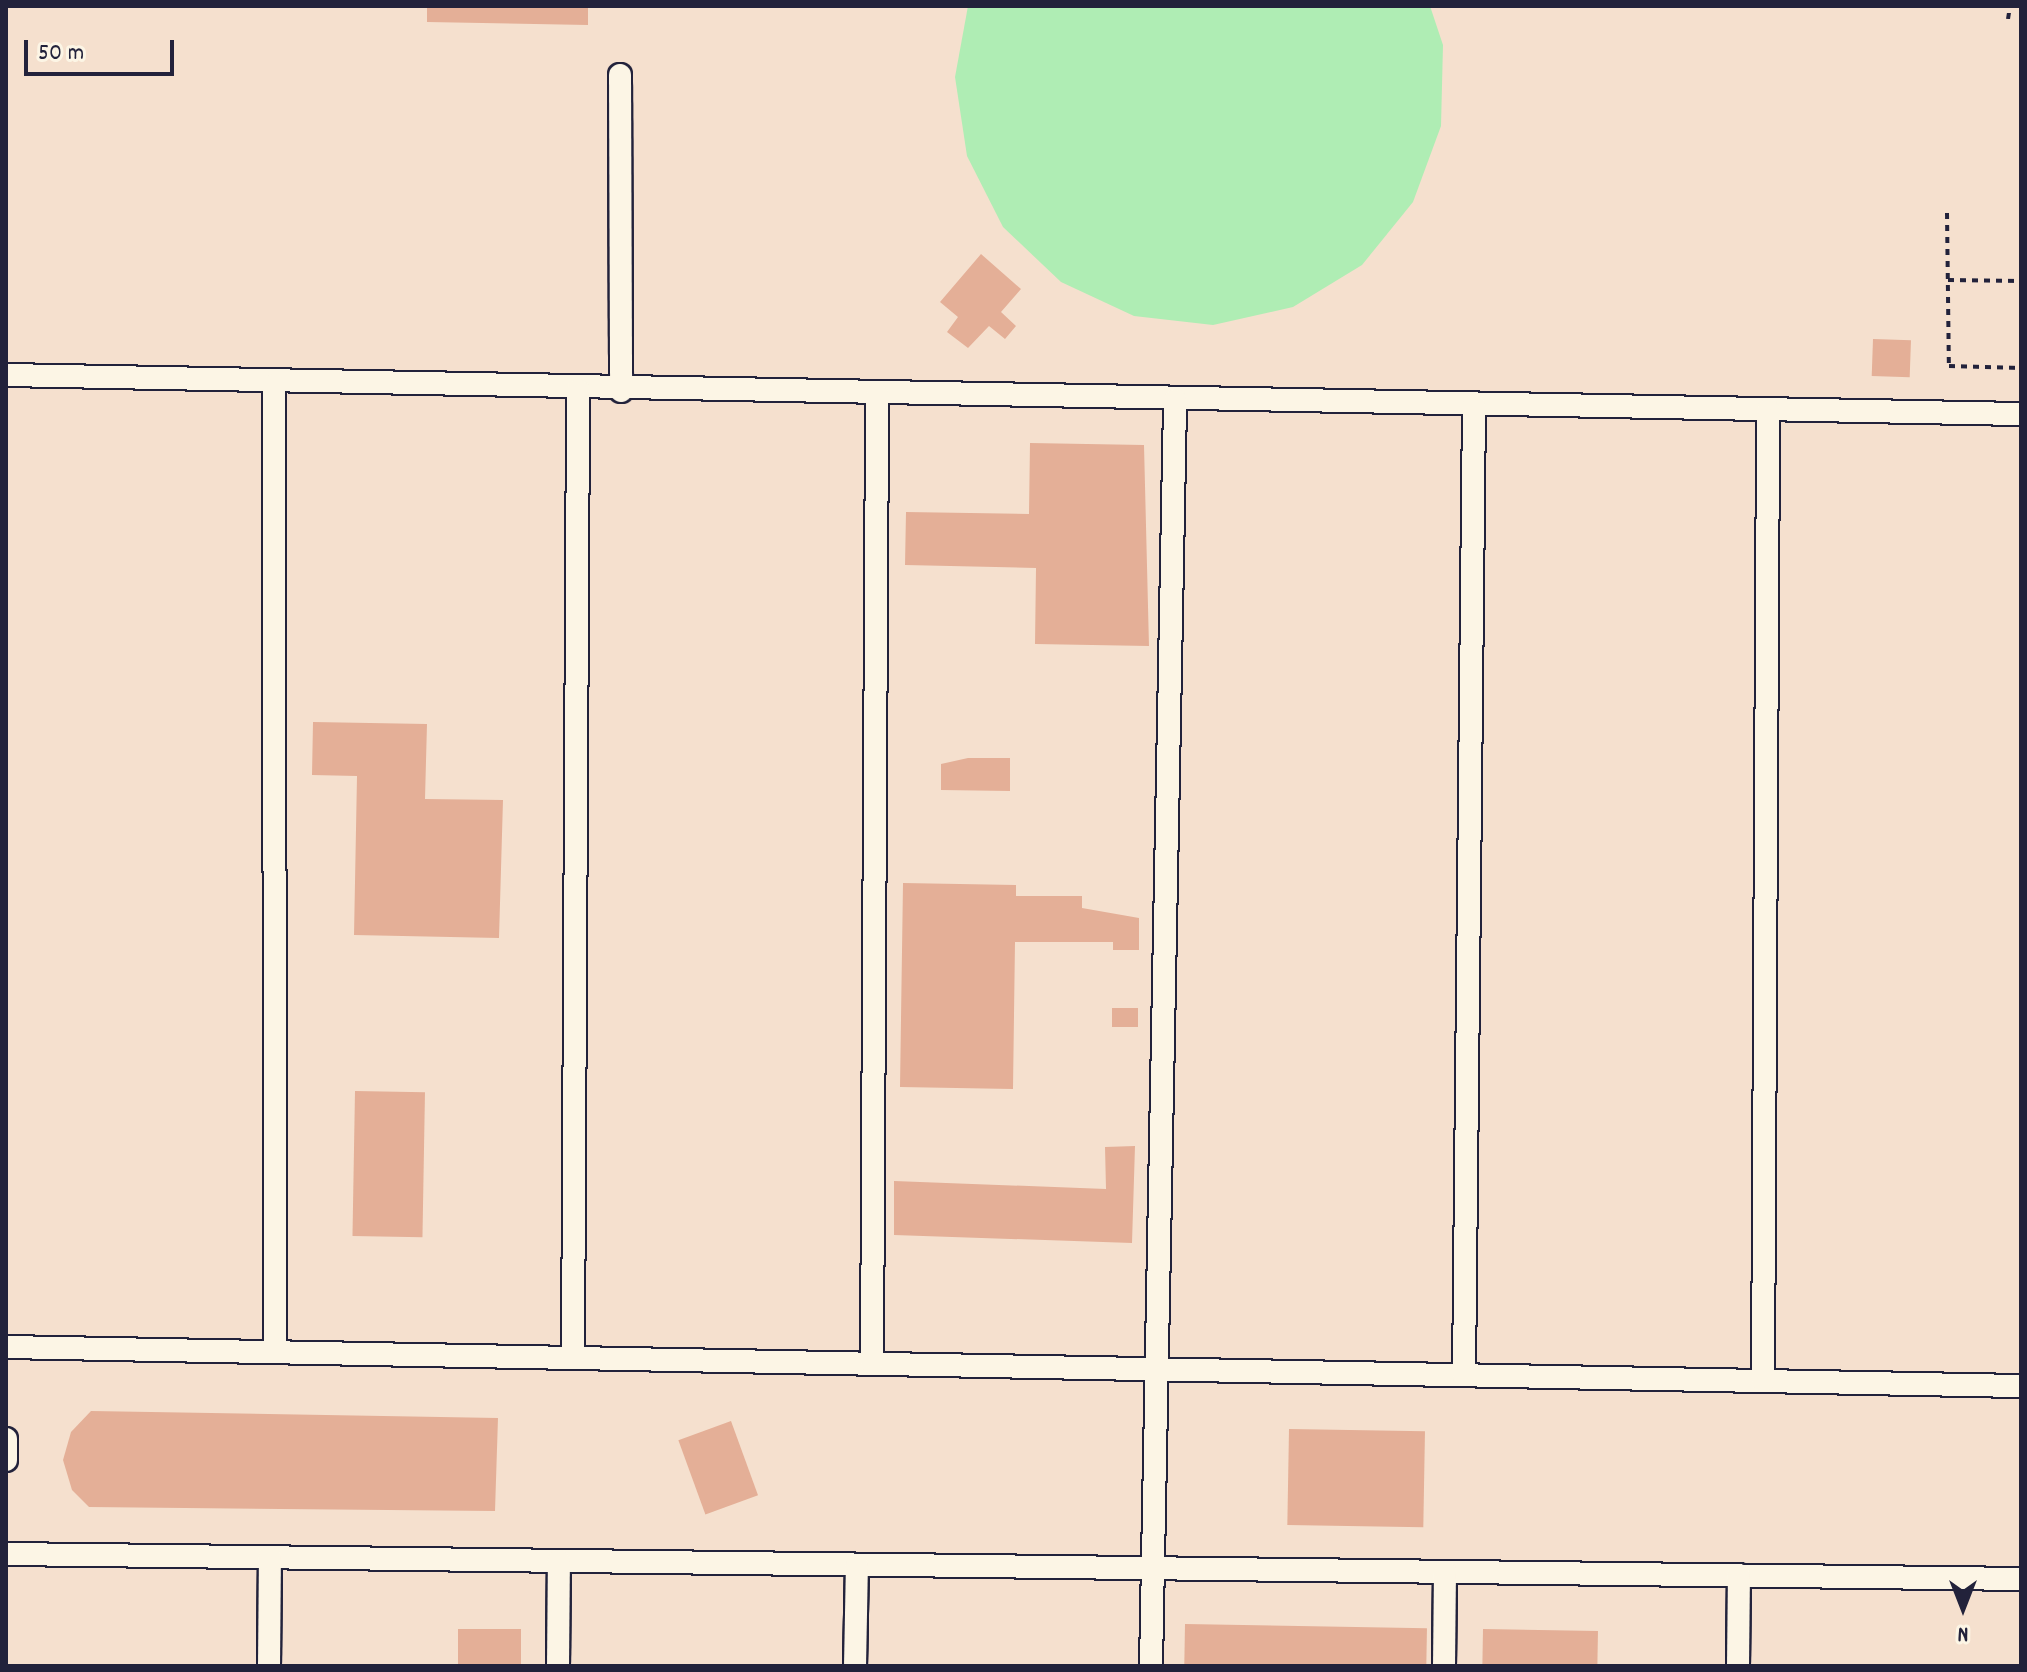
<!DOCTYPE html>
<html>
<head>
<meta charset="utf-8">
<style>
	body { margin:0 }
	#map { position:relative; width:2027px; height:1672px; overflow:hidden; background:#f5e0ce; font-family:Dekko,sans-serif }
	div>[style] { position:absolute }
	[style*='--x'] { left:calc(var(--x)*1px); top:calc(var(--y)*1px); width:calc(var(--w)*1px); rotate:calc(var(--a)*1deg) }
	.green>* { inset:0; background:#afedb4 }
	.building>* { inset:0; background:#e4af97; transform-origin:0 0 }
	.path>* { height:4px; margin-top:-2px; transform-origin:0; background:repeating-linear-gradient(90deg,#22223b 0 6px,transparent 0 12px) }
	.roads { filter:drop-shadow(2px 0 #22223b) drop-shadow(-2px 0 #22223b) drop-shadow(0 2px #22223b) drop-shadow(0 -2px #22223b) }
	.minor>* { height:22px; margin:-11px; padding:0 11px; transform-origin:11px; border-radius:11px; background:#fcf5e5 }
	span { translate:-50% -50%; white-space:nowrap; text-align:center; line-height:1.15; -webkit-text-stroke:8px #fcf5e5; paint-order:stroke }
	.frame { position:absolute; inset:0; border:8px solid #22223b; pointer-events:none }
	.north { position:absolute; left:1923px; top:1568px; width:80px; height:80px; -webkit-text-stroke:6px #fcf5e5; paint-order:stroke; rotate:180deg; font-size:22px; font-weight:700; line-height:32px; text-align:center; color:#22223b }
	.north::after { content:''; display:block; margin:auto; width:28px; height:36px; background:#22223b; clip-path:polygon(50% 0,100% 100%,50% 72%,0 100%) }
	.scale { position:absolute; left:24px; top:40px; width:150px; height:36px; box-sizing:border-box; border:4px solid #22223b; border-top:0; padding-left:10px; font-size:24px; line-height:28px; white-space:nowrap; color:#22223b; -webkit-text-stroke:6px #fcf5e5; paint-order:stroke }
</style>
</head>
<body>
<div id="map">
	<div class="green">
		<div style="clip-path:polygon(968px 6px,1430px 6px,1443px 45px,1441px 126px,1413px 202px,1362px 265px,1293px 307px,1213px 325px,1134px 316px,1061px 282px,1003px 227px,967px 156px,955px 77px)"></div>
	</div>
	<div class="building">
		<div style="clip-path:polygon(427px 6px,588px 6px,588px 25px,427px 22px)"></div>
		<div style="clip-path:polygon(981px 254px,1021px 289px,1001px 312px,1016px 326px,1005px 339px,989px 326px,968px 348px,947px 332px,958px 317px,940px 302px)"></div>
		<div style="left:1873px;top:339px;width:38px;height:37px;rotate:2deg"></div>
		<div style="clip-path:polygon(1030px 443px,1144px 445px,1149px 646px,1035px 644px,1036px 568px,905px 565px,906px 512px,1029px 514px)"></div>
		<div style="clip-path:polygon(313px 722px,427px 724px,425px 799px,503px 800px,499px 938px,354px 935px,357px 776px,312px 775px)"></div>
		<div style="clip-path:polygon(968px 758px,1010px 758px,1010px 791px,941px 790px,941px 764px)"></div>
		<div style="clip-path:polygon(903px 883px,1016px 885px,1016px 896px,1082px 896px,1082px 908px,1139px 918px,1139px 950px,1113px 950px,1113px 942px,1015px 942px,1013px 1089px,900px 1087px)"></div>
		<div style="left:1138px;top:1008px;width:19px;height:26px;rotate:90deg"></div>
		<div style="left:355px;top:1091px;width:70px;height:145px;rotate:1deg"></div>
		<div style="clip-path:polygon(1135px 1146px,1132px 1243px,894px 1235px,894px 1181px,1106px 1189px,1105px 1147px)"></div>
		<div style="clip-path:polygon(91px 1411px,498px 1418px,495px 1511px,89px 1507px,72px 1490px,63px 1460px,71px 1432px)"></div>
		<div style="left:731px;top:1421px;width:79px;height:56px;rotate:70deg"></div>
		<div style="left:1289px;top:1429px;width:136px;height:96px;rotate:1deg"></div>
		<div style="left:1185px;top:1624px;width:242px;height:42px;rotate:1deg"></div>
		<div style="left:458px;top:1629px;width:63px;height:37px"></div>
		<div style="left:1483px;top:1629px;width:115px;height:37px;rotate:1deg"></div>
	</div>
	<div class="path">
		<div style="--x:2008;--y:19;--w:13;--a:-81"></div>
		<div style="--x:1947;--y:213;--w:153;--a:89.3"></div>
		<div style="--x:1949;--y:366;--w:72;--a:1.6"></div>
		<div style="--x:1948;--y:280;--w:73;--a:0.8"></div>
	</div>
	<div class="roads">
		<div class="minor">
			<div style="--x:620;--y:75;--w:316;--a:89.8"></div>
			<div style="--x:6;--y:375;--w:2015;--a:1.11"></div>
			<div style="--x:274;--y:385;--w:967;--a:89.94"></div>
			<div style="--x:6;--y:1347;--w:2015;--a:1.11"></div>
			<div style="--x:573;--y:1357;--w:967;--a:-89.7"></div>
			<div style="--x:872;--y:1363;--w:968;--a:-89.7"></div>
			<div style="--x:1464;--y:1375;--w:970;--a:-89.41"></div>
			<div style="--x:1763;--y:1381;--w:971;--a:-89.7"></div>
			<div style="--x:6;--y:1439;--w:21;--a:90"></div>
			<div style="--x:6;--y:1554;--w:2015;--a:0.71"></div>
			<div style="--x:269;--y:1666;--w:109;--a:-89.5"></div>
			<div style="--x:558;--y:1666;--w:105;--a:-89.5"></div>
			<div style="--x:855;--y:1666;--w:101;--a:-88.9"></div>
			<div style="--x:1151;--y:1666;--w:1266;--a:-88.91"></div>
			<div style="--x:1444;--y:1666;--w:94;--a:-89.4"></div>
			<div style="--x:1738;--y:1666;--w:91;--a:-89.4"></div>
		</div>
	</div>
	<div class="frame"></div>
	<div class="north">N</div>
	<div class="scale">50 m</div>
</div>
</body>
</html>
